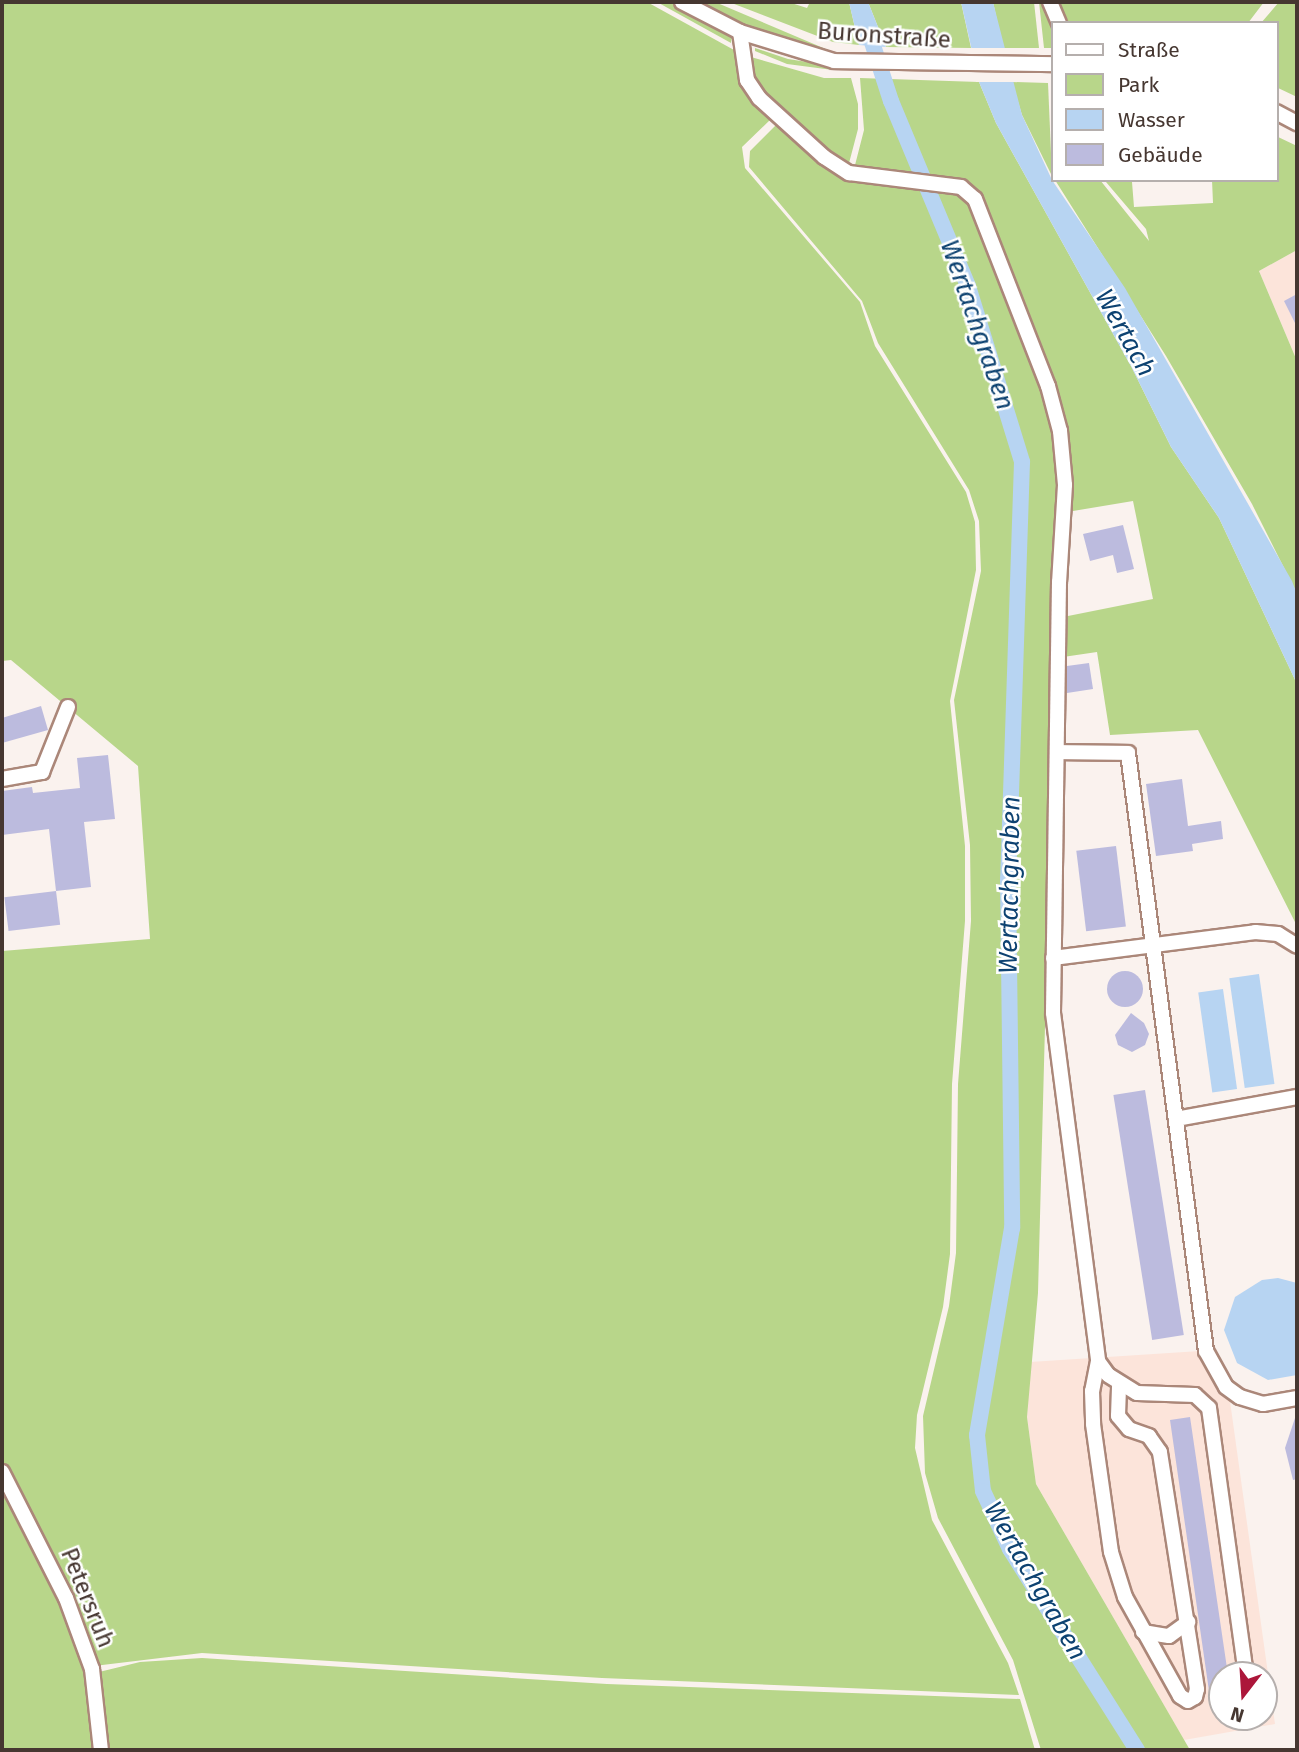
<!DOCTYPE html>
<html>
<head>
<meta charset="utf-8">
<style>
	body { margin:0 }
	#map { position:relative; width:1299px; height:1752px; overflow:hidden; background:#faf2ee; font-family:"Fira Sans",sans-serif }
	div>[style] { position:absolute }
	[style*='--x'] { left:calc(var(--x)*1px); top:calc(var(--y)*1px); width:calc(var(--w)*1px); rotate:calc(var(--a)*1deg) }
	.industrial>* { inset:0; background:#fce4da }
	.green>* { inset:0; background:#b8d68a }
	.water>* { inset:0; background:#b7d4f2; transform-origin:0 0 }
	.pier>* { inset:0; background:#faf2ee }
	.canal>* { height:16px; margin:-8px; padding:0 8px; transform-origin:8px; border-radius:8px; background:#b7d4f2 }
	.building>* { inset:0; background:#bcbbde; transform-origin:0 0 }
	.round { border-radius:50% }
	.roads { filter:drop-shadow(2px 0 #ab8779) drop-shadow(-2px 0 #ab8779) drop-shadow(0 2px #ab8779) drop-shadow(0 -2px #ab8779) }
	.minor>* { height:14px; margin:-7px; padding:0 7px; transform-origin:7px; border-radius:7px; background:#fff }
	span { translate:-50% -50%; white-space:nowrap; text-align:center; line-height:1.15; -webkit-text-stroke:5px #fff; paint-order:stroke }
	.street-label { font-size:24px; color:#463731 }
	.water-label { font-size:26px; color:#0d4271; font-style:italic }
	.frame { position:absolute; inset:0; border:4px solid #463731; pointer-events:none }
	.legend { position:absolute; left:1051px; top:21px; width:228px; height:161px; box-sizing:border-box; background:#fff; border:2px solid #b5afad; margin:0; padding:9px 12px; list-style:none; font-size:21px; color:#463731 }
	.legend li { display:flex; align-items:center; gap:14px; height:35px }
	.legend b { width:35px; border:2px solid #b5afad }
	.north { position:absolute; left:1208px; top:1661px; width:70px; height:70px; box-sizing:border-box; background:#fff; border:2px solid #b5afad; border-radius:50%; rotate:197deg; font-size:19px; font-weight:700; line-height:28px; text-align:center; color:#463731 }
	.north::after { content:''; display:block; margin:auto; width:24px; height:32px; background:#ac163a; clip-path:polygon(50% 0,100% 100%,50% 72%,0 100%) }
</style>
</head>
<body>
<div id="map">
	<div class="industrial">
		<div style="clip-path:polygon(1297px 250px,1297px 361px,1259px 271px)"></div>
		<div style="clip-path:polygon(evenodd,1200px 1351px,1229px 1394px,1275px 1724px,1184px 1740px,1036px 1484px,1027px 1417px,1030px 1362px,1200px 1351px,1222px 1675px,1264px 1675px,1264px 1717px,1222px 1717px,1222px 1675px)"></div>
	</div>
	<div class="green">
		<div style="clip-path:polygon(2px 2px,647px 2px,734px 50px,741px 82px,771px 119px,742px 147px,745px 168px,860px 302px,875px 346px,966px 492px,975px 522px,976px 570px,950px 701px,965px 846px,965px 921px,952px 1084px,950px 1254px,943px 1307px,917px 1415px,915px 1448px,932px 1520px,1008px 1663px,1019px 1695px,602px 1678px,202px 1653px,94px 1666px,2px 1466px,2px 951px,150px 939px,138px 766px,11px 660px,2px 661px)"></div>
		<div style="clip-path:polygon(657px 2px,669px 2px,732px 36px,731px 43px)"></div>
		<div style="clip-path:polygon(696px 2px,715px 2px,828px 50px,743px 24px)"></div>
		<div style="clip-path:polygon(729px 2px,788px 2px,807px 8px,809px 4px,804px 2px,849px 2px,859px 45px,833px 42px)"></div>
		<div style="clip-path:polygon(868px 2px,961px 2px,971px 48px,886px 47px)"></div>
		<div style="clip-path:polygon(993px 2px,1034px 2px,1039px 48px,1003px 48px)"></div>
		<div style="clip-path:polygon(1039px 2px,1264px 2px,1248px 23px,1052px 23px,1052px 48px,1044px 48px)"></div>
		<div style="clip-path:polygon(1279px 2px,1297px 2px,1297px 97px,1276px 87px,1276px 23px,1261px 23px)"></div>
		<div style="clip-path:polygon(755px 48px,788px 59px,833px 66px,833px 70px,787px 64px,755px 51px)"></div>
		<div style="clip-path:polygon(751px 57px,824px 78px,851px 78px,858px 104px,858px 129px,848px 167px,806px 137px,763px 96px,754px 80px)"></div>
		<div style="clip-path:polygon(860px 78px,979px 82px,996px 123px,1132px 368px,1171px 447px,1219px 518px,1297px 684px,1297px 926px,1198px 730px,1110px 735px,1097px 652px,1063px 657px,1063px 617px,1153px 599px,1133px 501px,1067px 512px,1071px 484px,1067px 432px,977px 196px,854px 169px,864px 130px)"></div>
		<div style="clip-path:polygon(1012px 82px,1048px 83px,1052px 176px,1022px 115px)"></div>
		<div style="clip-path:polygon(776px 125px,822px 161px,960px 191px,971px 201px,1041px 386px,1060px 455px,1038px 1293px,1027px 1417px,1036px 1484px,1190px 1750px,1041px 1750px,1013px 1660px,938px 1518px,925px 1473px,923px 1416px,949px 1306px,956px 1253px,958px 1084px,971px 921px,970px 845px,954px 700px,981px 571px,979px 521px,969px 490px,878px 343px,862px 301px,749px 167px,750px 151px)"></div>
		<div style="clip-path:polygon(1276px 136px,1297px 146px,1297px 250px,1259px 271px,1297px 361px,1297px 594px,1252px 504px,1166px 356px,1055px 180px,1100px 180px,1149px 241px,1146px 229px,1106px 182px,1132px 182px,1134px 207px,1213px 203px,1212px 180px,1276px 180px)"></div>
		<div style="clip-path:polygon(2px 1477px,37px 1546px,88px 1670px,98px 1750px,2px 1750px)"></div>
		<div style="clip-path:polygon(202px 1658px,607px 1684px,1020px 1699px,1035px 1750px,104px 1750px,95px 1673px,140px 1662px)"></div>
	</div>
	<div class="water">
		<div style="clip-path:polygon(849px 2px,868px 2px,886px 47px,859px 45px)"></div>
		<div style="clip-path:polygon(961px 2px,993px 2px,1022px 115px,1052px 180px,1125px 288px,1292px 581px,1297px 594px,1297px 684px,1219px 518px,1171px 447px,1132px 368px,996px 123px,979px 82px)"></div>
		<div style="left:1259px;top:974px;width:111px;height:30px;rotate:82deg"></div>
		<div style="left:1223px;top:989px;width:101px;height:25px;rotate:82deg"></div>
		<div style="clip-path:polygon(1278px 1278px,1297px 1283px,1297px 1375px,1268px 1380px,1237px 1363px,1224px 1330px,1235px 1297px,1262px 1280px)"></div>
	</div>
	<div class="pier">
		<div style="clip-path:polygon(968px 48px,1006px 48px,1016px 82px,976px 82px)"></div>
	</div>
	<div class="canal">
		<div style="--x:859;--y:2;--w:104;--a:72.1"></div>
		<div style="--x:891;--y:101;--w:200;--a:67.4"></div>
		<div style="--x:968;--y:286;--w:184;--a:72.9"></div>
		<div style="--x:1022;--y:462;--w:417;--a:91.9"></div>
		<div style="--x:1008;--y:879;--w:349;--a:89.3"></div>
		<div style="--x:1012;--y:1228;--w:210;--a:99.6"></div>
		<div style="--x:977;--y:1435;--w:56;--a:83.9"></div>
		<div style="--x:983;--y:1491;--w:64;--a:65"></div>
		<div style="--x:1010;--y:1549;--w:238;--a:57.7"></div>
	</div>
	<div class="building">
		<div style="clip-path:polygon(1297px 294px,1297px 327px,1284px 301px)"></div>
		<div style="clip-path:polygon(1123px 525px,1134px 569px,1117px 573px,1113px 555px,1090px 561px,1083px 534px)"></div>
		<div style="clip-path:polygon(1089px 663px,1093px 689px,1067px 693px,1067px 666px)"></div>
		<div style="clip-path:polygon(41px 706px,48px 730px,2px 743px,2px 718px)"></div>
		<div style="clip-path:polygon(108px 755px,115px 819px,84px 822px,91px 887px,56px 891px,49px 829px,2px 835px,2px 791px,32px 787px,33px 793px,80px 788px,77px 758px)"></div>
		<div style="clip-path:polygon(1182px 779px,1188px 826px,1221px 821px,1223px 839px,1192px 844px,1193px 851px,1156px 856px,1146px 784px)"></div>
		<div style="left:1116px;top:846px;width:81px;height:40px;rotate:83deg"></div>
		<div style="left:56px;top:891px;width:34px;height:52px;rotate:83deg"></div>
		<div class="round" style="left:1107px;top:971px;width:36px;height:36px"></div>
		<div style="clip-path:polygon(1131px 1013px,1144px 1023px,1149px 1034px,1145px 1045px,1132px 1052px,1118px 1045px,1115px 1035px)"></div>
		<div style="left:1145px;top:1090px;width:248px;height:32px;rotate:81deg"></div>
		<div style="clip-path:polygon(1297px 1412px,1297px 1479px,1293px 1480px,1285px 1448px)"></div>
		<div style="clip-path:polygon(1190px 1417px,1228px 1675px,1222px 1675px,1222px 1703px,1211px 1705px,1170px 1420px)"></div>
	</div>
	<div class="roads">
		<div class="minor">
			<div style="--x:682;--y:2;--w:65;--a:27.3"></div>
			<div style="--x:740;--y:32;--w:98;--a:17.1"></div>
			<div style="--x:834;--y:61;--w:218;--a:0.8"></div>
			<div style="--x:1050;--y:2;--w:23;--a:67"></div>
			<div style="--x:740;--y:32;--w:49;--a:81.7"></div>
			<div style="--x:747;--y:80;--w:22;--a:56"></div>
			<div style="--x:759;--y:98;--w:88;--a:42.2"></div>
			<div style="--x:824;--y:157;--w:30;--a:33"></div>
			<div style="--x:849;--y:173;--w:113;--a:7.1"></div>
			<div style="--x:961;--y:187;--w:18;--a:41"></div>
			<div style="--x:975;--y:199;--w:201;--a:68.7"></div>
			<div style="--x:1048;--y:386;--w:47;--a:75.1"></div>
			<div style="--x:1060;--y:431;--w:54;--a:84.7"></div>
			<div style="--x:1065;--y:485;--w:97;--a:93.5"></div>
			<div style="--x:1059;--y:582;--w:431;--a:90.8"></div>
			<div style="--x:1053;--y:1013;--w:351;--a:82.6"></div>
			<div style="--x:1098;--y:1361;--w:31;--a:101"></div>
			<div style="--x:1092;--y:1391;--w:33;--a:88"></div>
			<div style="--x:1093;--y:1424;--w:129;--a:82"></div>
			<div style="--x:1111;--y:1552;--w:47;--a:72.7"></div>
			<div style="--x:1125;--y:1597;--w:113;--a:60.9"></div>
			<div style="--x:1180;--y:1696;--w:9;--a:32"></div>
			<div style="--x:1188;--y:1701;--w:8;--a:-30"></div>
			<div style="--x:1195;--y:1697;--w:8;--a:-76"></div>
			<div style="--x:1197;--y:1689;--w:240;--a:-98.9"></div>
			<div style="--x:1160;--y:1452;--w:19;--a:-125"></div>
			<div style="--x:1149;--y:1436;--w:21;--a:-161"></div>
			<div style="--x:1129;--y:1429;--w:17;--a:-130"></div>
			<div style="--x:1118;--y:1416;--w:33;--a:-88"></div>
			<div style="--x:1276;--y:112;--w:24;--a:28"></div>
			<div style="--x:1058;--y:752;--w:70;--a:0.8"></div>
			<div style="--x:1128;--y:753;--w:603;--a:82.57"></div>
			<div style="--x:1206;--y:1351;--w:41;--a:60.9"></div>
			<div style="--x:1226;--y:1387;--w:17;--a:36"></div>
			<div style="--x:1240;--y:1397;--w:24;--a:17"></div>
			<div style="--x:1263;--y:1404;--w:35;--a:-10"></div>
			<div style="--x:2;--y:779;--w:41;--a:-9.9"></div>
			<div style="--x:42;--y:772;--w:70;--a:-68.2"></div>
			<div style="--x:1053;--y:958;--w:204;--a:-7.3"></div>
			<div style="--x:1255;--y:932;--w:23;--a:5"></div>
			<div style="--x:1278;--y:934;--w:22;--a:32"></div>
			<div style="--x:1176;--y:1119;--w:123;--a:-10.3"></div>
			<div style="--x:1098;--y:1361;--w:17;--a:54"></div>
			<div style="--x:1108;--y:1375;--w:34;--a:32"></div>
			<div style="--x:1137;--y:1393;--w:58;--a:2"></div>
			<div style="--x:1195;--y:1395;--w:19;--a:43"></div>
			<div style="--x:1209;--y:1408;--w:270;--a:82.1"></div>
			<div style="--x:2;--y:1472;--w:141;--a:63.1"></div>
			<div style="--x:66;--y:1598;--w:76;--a:69.9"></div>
			<div style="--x:92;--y:1669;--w:81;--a:83.7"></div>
			<div style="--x:1143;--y:1632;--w:26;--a:9"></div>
			<div style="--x:1169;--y:1636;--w:24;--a:-36"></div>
		</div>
	</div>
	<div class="street-label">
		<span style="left:884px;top:36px;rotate:4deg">Buronstraße</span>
		<span style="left:87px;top:1598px;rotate:68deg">Petersruh</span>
	</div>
	<div class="water-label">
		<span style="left:977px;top:325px;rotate:71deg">Wertachgraben</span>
		<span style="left:1125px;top:333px;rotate:61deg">Wertach</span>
		<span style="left:1010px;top:885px;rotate:-89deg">Wertachgraben</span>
		<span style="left:1035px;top:1581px;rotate:60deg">Wertachgraben</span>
	</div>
	<div class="frame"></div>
	<ul class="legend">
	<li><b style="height:9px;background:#fff"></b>Straße</li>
	<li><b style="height:19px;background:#b8d68a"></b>Park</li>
	<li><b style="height:19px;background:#b7d4f2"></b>Wasser</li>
	<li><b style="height:19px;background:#bcbbde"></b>Gebäude</li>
	</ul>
	<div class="north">N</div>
</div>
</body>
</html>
